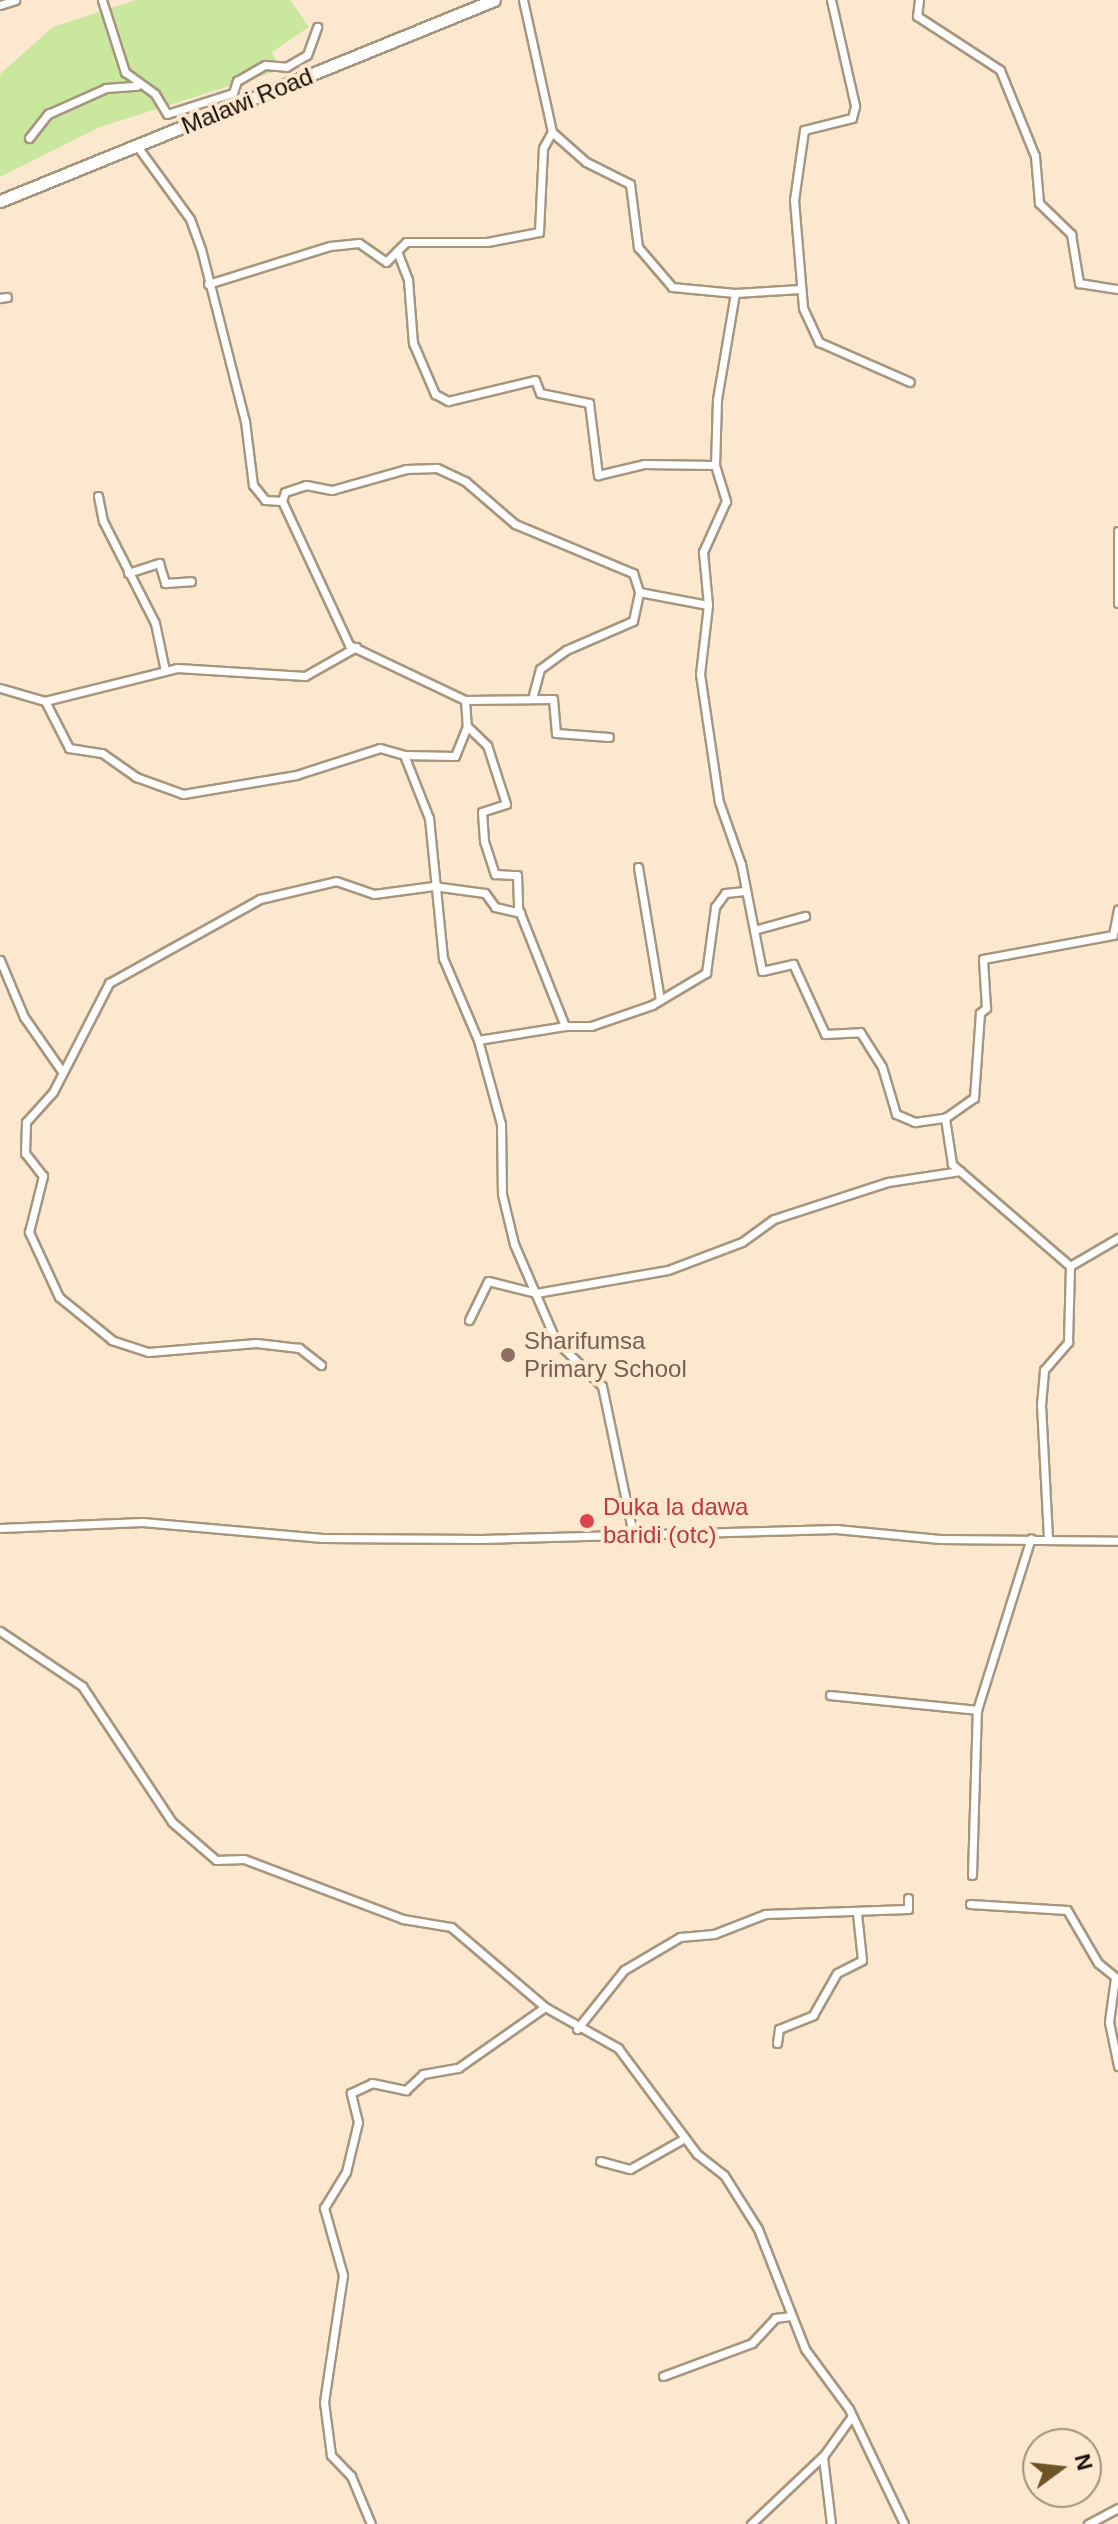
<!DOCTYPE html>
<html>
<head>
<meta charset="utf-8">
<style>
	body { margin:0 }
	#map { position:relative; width:1118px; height:2524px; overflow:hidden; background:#fbe8ce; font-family:Helvetica,sans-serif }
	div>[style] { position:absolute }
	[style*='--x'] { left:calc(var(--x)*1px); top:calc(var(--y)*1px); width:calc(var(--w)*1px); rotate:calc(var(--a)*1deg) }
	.green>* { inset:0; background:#cae79e }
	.roads { filter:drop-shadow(2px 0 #a7967e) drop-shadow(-2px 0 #a7967e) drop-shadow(0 2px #a7967e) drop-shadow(0 -2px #a7967e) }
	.street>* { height:7px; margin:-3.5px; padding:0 3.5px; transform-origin:3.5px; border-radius:3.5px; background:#fff }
	.primary>* { height:11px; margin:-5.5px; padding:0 5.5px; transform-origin:5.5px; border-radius:5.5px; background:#fff }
	.dots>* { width:22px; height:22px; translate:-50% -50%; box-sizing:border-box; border:4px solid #fbe8ce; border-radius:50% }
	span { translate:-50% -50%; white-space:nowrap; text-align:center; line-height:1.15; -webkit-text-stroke:8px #fbe8ce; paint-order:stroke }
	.street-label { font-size:24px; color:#150e06 }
	.education-label { font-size:24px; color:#785e54 }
	.left { translate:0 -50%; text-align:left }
	.health-label { font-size:24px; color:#be3a42 }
	.north { position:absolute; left:1022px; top:2428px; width:80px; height:80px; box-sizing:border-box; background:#fbe8ce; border:2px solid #9f917e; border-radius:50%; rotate:75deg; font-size:22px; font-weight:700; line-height:32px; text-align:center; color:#150e06 }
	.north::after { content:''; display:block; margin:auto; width:28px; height:36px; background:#705427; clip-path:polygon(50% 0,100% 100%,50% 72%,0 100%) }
</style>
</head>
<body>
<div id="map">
	<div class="green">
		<div style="clip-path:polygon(136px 0,290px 0,309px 27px,272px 52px,280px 70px,100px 127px,0 177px,0 74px,53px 27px)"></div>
	</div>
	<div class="roads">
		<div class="street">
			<div style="--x:102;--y:0;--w:76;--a:72.3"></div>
			<div style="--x:125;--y:72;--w:37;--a:36"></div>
			<div style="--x:155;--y:94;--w:23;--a:59"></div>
			<div style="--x:167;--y:114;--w:69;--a:-17.7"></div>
			<div style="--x:233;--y:93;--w:13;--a:-72"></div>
			<div style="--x:237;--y:81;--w:32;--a:-30"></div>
			<div style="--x:265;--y:65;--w:21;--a:5"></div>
			<div style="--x:286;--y:67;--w:24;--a:-30"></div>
			<div style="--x:307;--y:55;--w:30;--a:-70"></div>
			<div style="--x:523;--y:0;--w:135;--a:77.6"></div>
			<div style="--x:552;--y:132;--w:45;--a:41.4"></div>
			<div style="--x:586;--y:162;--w:49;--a:26.6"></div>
			<div style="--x:630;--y:184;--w:64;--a:82.8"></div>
			<div style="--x:638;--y:247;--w:52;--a:49.6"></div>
			<div style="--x:672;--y:287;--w:63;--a:5.4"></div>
			<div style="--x:831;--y:0;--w:109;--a:77.2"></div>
			<div style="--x:855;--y:106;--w:12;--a:104"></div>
			<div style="--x:852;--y:118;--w:49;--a:166"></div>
			<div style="--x:804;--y:130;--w:71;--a:98.1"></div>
			<div style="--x:794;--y:200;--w:108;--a:85.2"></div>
			<div style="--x:803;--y:308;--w:38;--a:65"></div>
			<div style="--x:819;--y:342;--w:99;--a:23.7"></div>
			<div style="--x:919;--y:0;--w:16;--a:97"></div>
			<div style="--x:917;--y:16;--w:99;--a:33"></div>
			<div style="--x:1000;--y:70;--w:93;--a:67.9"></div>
			<div style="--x:1035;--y:156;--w:47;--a:85.1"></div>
			<div style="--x:1039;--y:203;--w:45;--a:44.1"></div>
			<div style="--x:1071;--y:234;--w:50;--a:80.7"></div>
			<div style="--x:1079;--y:283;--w:39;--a:9"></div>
			<div style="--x:0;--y:5;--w:16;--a:-18"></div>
			<div style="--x:29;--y:138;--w:31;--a:-52"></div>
			<div style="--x:48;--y:114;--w:64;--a:-24.1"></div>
			<div style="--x:106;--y:88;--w:31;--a:-4"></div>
			<div style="--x:137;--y:146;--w:90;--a:54"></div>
			<div style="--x:190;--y:219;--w:32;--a:70"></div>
			<div style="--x:201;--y:249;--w:178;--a:75.7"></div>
			<div style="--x:245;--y:421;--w:64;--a:82.9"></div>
			<div style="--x:253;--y:485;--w:19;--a:51"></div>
			<div style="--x:265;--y:500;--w:17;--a:3"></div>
			<div style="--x:282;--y:501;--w:9;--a:-72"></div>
			<div style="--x:285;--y:492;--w:22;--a:-18"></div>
			<div style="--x:306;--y:485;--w:26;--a:11"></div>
			<div style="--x:332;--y:490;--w:77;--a:-15.8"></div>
			<div style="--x:406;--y:469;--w:31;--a:-2"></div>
			<div style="--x:437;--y:468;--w:31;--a:25"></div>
			<div style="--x:465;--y:481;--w:66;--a:40.7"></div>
			<div style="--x:515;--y:524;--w:128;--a:22.6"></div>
			<div style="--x:633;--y:573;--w:20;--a:72"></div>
			<div style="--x:397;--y:251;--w:31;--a:69"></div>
			<div style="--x:408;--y:280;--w:63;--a:85.5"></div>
			<div style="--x:413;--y:343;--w:56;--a:66.7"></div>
			<div style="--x:435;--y:394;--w:15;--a:28"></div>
			<div style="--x:448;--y:401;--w:89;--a:-13.6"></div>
			<div style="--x:535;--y:380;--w:14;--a:69"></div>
			<div style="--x:540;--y:393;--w:50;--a:11.5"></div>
			<div style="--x:589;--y:403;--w:73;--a:82.9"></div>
			<div style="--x:598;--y:475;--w:47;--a:-13.4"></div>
			<div style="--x:644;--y:464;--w:71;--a:0.8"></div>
			<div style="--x:208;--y:284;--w:128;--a:-17.3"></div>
			<div style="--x:330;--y:246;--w:29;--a:-6"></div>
			<div style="--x:359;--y:243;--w:33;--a:35"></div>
			<div style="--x:386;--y:262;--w:28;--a:-45"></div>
			<div style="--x:406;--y:242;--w:81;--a:0"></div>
			<div style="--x:487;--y:242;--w:53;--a:-10.9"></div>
			<div style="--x:539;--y:232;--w:84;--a:-87.3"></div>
			<div style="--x:543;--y:148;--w:18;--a:-61"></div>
			<div style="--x:800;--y:289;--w:65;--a:176.5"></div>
			<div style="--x:735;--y:293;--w:108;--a:99.6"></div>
			<div style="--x:717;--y:399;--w:66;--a:91.7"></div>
			<div style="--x:715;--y:465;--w:38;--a:73"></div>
			<div style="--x:726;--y:501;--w:56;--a:114.3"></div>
			<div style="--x:703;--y:552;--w:53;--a:84.6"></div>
			<div style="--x:708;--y:605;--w:69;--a:96.6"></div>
			<div style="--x:700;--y:674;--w:129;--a:81.6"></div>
			<div style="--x:719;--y:802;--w:66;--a:70.5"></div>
			<div style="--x:741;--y:864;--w:109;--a:78.9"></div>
			<div style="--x:762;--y:971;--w:32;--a:-13"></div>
			<div style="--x:793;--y:964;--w:77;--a:65.4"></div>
			<div style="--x:825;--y:1034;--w:35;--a:-3"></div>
			<div style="--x:860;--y:1032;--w:41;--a:57.8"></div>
			<div style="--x:882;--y:1067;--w:49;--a:73.4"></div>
			<div style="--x:896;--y:1114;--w:21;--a:23"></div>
			<div style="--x:915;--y:1122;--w:30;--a:-8"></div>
			<div style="--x:0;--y:298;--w:7;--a:-8"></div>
			<div style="--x:98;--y:496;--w:25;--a:79"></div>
			<div style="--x:103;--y:521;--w:114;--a:63"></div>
			<div style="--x:155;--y:623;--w:49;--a:78.2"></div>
			<div style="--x:282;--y:501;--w:159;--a:65"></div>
			<div style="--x:349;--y:645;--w:128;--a:25.4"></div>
			<div style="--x:465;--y:700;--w:88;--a:-0.7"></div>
			<div style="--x:553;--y:699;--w:34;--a:85"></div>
			<div style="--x:556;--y:733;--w:53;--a:4.3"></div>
			<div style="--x:1118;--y:531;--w:72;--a:90"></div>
			<div style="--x:128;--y:573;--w:33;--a:-18"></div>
			<div style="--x:159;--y:563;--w:21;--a:73"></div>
			<div style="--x:165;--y:583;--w:26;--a:-4"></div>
			<div style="--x:0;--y:688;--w:47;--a:16.1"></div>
			<div style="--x:45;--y:701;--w:136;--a:-14"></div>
			<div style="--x:177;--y:668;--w:128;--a:3.6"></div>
			<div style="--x:305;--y:676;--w:59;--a:-29.6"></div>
			<div style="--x:533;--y:695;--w:27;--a:-75"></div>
			<div style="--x:540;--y:669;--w:32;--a:-36"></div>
			<div style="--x:566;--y:650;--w:73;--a:-23.4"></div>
			<div style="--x:633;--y:621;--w:30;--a:-78"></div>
			<div style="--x:639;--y:592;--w:70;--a:10.7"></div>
			<div style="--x:465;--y:700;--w:26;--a:86"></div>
			<div style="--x:467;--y:726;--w:28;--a:44"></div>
			<div style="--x:487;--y:745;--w:62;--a:72.1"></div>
			<div style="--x:506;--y:804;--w:25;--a:162"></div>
			<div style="--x:482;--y:812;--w:29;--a:86"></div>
			<div style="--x:484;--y:841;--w:35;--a:72"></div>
			<div style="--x:495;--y:874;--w:22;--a:3"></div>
			<div style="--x:517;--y:875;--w:33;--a:88"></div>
			<div style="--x:518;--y:908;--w:127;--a:68.3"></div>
			<div style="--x:565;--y:1026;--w:26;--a:0"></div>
			<div style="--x:591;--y:1026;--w:65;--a:-19"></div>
			<div style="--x:652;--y:1005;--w:63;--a:-30.7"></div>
			<div style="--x:706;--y:973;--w:67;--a:-82.2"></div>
			<div style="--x:715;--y:907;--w:17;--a:-54"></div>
			<div style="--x:725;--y:893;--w:20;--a:-6"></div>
			<div style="--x:45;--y:701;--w:53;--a:62.9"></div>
			<div style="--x:69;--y:748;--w:33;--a:9"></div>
			<div style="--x:102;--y:753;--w:42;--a:35.2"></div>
			<div style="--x:136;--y:777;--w:50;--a:19.9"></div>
			<div style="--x:183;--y:794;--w:115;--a:-9.5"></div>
			<div style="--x:296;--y:775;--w:88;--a:-17.8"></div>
			<div style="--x:380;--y:748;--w:25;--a:16"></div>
			<div style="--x:404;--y:755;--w:68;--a:68.4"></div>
			<div style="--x:429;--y:818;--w:141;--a:84.3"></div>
			<div style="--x:443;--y:958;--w:89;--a:66.9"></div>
			<div style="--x:478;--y:1040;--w:88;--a:-9.1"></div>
			<div style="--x:404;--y:755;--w:51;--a:1.1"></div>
			<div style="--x:455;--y:756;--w:32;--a:-68"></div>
			<div style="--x:638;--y:867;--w:135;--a:80.6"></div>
			<div style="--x:754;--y:930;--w:53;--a:-15.4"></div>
			<div style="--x:0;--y:960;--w:62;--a:67.2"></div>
			<div style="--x:24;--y:1017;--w:65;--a:55.1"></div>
			<div style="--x:478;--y:1040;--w:87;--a:74.7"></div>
			<div style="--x:501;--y:1124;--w:70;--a:89.2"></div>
			<div style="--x:502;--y:1194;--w:51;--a:76.5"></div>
			<div style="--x:514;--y:1244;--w:106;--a:66.6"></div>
			<div style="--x:556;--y:1341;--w:64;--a:44.4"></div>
			<div style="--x:602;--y:1386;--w:147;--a:78.2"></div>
			<div style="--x:1070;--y:1266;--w:156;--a:-139.2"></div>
			<div style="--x:952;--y:1164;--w:47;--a:-98.7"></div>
			<div style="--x:945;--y:1118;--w:35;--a:-35"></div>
			<div style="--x:974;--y:1098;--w:85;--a:-86"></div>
			<div style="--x:980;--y:1013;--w:8;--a:-40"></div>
			<div style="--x:986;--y:1008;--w:49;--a:-93.5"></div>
			<div style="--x:983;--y:959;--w:132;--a:-10.5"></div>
			<div style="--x:1113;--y:935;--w:26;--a:-79"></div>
			<div style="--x:1070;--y:1266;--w:56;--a:-30.3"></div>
			<div style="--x:469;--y:1320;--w:43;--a:-64"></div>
			<div style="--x:488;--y:1281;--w:49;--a:14"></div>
			<div style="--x:536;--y:1293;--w:134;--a:-9.9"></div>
			<div style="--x:668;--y:1270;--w:79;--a:-20.7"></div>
			<div style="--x:742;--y:1242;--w:39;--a:-36"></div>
			<div style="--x:774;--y:1219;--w:120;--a:-18"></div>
			<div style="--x:888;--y:1182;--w:73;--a:-8.7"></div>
			<div style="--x:321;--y:1365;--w:28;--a:-142"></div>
			<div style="--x:299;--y:1348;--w:43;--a:-173.4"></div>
			<div style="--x:256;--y:1343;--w:108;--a:175.2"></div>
			<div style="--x:148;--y:1352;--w:38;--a:-162"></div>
			<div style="--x:112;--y:1340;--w:68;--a:-140.9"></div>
			<div style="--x:59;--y:1297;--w:72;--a:-114.8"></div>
			<div style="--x:29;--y:1232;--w:58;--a:-76"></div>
			<div style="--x:43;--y:1176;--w:29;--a:-128"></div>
			<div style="--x:25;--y:1153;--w:31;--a:-88"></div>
			<div style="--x:26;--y:1122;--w:40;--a:-48"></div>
			<div style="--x:53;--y:1092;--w:123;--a:-62.8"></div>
			<div style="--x:109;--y:983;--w:173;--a:-29.1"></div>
			<div style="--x:260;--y:899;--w:78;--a:-13.3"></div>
			<div style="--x:336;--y:881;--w:40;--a:18.9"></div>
			<div style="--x:374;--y:894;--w:60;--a:-7.7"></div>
			<div style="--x:433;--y:886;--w:52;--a:7.7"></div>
			<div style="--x:485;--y:893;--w:17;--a:54"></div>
			<div style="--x:495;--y:907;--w:26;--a:13"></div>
			<div style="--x:0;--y:1528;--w:142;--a:-2.4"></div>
			<div style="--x:142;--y:1522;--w:181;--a:5.1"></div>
			<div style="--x:322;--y:1538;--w:160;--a:0.4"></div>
			<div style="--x:482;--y:1539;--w:354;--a:-1.6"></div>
			<div style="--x:836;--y:1529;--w:104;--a:5.5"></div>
			<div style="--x:940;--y:1539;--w:178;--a:0.6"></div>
			<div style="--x:1048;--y:1538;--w:133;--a:-93"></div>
			<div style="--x:1041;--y:1405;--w:35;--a:-85"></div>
			<div style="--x:1044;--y:1370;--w:37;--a:-49"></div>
			<div style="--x:1068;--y:1342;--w:76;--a:-88.5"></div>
			<div style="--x:0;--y:1631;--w:99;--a:33.9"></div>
			<div style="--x:82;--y:1686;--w:163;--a:56.5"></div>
			<div style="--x:172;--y:1822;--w:58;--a:40.8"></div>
			<div style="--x:216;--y:1860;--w:28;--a:-2"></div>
			<div style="--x:244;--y:1859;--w:170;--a:20.7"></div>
			<div style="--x:403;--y:1919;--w:49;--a:9.5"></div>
			<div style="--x:451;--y:1927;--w:123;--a:40.4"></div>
			<div style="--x:545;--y:2007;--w:84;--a:29.3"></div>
			<div style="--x:618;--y:2048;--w:132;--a:53.3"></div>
			<div style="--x:697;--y:2154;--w:34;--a:38"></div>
			<div style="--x:724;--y:2175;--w:64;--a:57.8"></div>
			<div style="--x:758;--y:2229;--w:129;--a:68.6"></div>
			<div style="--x:805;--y:2349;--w:74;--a:53.7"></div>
			<div style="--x:849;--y:2409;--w:127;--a:64.4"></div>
			<div style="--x:830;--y:1695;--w:148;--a:5.8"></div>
			<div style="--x:977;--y:1710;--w:180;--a:-72.6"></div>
			<div style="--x:972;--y:1875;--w:165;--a:-88.3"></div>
			<div style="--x:970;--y:1904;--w:97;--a:3.5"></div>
			<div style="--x:1067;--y:1910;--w:61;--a:59.7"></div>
			<div style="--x:1098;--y:1963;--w:26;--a:39"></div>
			<div style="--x:1115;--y:1978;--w:44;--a:97.8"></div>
			<div style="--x:1109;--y:2022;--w:45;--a:78.4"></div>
			<div style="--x:577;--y:2029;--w:75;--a:-51.5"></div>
			<div style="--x:624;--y:1970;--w:65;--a:-30.5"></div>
			<div style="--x:680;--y:1937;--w:34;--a:-5"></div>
			<div style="--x:714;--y:1934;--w:55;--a:-21.4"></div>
			<div style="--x:765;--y:1914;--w:143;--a:-2"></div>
			<div style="--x:908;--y:1909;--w:11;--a:-90"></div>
			<div style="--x:777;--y:2043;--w:14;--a:-82"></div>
			<div style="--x:779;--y:2029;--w:37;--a:-22"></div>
			<div style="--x:813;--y:2015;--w:48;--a:-60.3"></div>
			<div style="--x:837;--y:1973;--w:28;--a:-27"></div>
			<div style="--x:862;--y:1960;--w:47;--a:-96.1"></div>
			<div style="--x:600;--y:2161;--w:31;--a:15"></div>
			<div style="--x:630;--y:2169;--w:63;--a:-29.4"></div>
			<div style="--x:663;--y:2376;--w:95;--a:-20.3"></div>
			<div style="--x:752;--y:2343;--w:34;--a:-47"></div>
			<div style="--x:775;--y:2318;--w:16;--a:-7"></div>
			<div style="--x:823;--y:2457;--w:67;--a:83.2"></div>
			<div style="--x:371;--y:2524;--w:52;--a:-112.6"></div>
			<div style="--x:351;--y:2476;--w:29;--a:-134"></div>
			<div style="--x:331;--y:2455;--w:53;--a:-97.5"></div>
			<div style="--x:324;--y:2402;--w:128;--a:-81.5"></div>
			<div style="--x:343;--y:2275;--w:70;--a:-105.8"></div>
			<div style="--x:324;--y:2208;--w:42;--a:-58.6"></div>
			<div style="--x:346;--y:2172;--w:51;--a:-76.5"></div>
			<div style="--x:358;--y:2122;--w:30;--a:-104"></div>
			<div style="--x:351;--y:2093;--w:23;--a:-25"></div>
			<div style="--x:372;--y:2083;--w:35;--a:12"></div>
			<div style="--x:406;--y:2090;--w:23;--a:-43"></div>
			<div style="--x:423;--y:2074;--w:36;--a:-10"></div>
			<div style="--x:458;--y:2068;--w:106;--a:-35"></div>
			<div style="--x:751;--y:2524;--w:100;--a:-43.4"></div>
			<div style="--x:824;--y:2455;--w:48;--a:-54.3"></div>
			<div style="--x:1088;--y:2524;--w:34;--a:-28"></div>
		</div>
		<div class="primary">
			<div style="--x:0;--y:201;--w:533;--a:-22.14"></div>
		</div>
	</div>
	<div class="dots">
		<div style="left:508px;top:1355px;background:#8d6e63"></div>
		<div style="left:587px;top:1521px;background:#e0444e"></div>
	</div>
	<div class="street-label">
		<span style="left:247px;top:101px;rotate:-22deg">Malawi Road</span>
	</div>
	<div class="education-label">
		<span class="left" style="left:524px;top:1355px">Sharifumsa<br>Primary School</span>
	</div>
	<div class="health-label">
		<span class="left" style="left:603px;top:1521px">Duka la dawa<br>baridi (otc)</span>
	</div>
	<div class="north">N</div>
</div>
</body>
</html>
